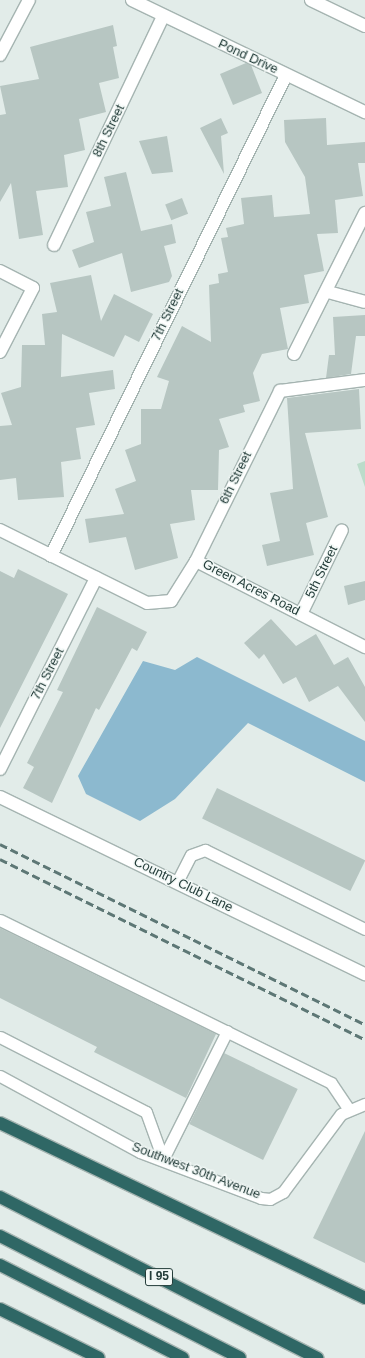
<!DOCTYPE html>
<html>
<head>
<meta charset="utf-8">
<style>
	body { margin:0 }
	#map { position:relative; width:365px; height:1358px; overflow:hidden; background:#e2ece9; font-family:Helvetica,sans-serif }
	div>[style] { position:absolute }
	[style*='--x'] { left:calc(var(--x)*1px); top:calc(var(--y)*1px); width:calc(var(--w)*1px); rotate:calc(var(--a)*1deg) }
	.green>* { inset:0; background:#bbdcca }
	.water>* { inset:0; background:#8cb9cf }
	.building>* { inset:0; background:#b7c6c2; transform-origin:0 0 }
	.roads { filter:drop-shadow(1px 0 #a5b4b1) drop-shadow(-1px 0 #a5b4b1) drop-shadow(0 1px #a5b4b1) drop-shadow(0 -1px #a5b4b1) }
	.lane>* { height:11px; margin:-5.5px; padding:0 5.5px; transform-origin:5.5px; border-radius:5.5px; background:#fff }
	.street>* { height:12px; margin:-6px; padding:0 6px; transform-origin:6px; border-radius:6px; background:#fff }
	.highway>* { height:12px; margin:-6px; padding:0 6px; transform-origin:6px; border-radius:6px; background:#2f6765 }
	.rail>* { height:3px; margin-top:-1.5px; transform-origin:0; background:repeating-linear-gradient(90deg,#5d7775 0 8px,transparent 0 12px) }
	span { translate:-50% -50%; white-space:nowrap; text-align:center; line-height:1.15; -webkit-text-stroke:3px #f2f8f6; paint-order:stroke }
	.shield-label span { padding:1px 3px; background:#f2f8f6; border:1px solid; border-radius:3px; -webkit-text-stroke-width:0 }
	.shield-label { font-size:12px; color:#233c39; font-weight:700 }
	.street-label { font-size:13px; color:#233c39 }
</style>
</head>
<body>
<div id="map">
	<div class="green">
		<div style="clip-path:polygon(365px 461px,365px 487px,357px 464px)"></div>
	</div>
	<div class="water">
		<div style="clip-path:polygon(197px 657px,365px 741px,365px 782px,248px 723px,175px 799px,140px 821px,86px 794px,78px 776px,143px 661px,175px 670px)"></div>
	</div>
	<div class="building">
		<div style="clip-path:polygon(113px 25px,117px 46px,113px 47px,119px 78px,99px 83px,106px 112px,79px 119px,85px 150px,64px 155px,68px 187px,36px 191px,43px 235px,19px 239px,11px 183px,0 202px,0 115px,6px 114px,0 86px,39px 79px,30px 47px)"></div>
		<div style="clip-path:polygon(246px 63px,251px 65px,262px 93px,233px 105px,220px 74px)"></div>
		<div style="clip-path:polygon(221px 118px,228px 133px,221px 136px,224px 174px,200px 128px)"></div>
		<div style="clip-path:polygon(326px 118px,327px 145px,365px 142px,365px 163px,358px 163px,363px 196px,335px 200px,338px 233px,317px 234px,324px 271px,304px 275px,309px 303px,280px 308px,288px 349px,262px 354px,253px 373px,260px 401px,243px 405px,245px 412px,219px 419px,229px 447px,219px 450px,218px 490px,191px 490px,195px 520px,170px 524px,178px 558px,135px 570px,126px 537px,89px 543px,85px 519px,124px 514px,115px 489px,136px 481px,125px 450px,141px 444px,141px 409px,161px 409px,169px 381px,157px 377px,182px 326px,211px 342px,209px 285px,219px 283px,218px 274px,228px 272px,221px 238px,228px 237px,226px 228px,244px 224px,241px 198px,272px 195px,274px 217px,310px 214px,305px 177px,285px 142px,284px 120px)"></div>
		<div style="clip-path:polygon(167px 136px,173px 172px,152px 174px,139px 141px)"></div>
		<div style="clip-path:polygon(126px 172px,141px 231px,172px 224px,176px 243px,164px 246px,172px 276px,169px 282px,131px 292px,122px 253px,79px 268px,72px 250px,94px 242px,86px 212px,111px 206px,104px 177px)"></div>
		<div style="left:182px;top:198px;width:17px;height:18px;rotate:69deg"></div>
		<div style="clip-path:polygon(91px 275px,101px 321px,114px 294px,153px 314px,139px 342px,125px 335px,114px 357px,62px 334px,61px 377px,113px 370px,115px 389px,89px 393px,95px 425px,76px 428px,81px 459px,61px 462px,64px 497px,18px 500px,16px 478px,0 480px,0 426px,12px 425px,1px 393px,21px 387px,22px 345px,45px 345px,42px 314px,57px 312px,50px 283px)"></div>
		<div style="clip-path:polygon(365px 315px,365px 336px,356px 336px,351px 374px,326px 378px,329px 355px,335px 355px,333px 317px)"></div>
		<div style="clip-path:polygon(359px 389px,361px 429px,305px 433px,328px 517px,306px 523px,314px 555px,267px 566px,262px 545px,280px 541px,270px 493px,293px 489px,287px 398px)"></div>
		<div style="clip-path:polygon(18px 569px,68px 594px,0 728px,0 571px,14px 578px)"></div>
		<div style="clip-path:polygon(365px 581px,365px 600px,348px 605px,344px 586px)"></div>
		<div style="clip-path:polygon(97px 607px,147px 632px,137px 651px,132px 648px,99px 710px,96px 708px,52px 803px,23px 788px,34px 767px,27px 763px,63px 692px,57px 690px)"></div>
		<div style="clip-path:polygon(271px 619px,296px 646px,316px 634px,334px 665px,348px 657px,365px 687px,365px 722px,338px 686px,309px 702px,296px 677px,283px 684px,264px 654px,259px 659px,244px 643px)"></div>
		<div style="left:217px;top:788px;width:165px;height:34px;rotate:26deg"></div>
		<div style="clip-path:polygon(0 928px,216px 1034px,186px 1098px,94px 1052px,97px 1047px,0 998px)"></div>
		<div style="left:224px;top:1053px;width:82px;height:79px;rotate:26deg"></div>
		<div style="clip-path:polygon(365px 1131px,365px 1263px,313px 1238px)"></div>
	</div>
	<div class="roads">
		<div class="lane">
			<div style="--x:177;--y:882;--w:30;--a:-63"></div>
			<div style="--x:191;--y:855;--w:15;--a:-20"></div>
			<div style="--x:205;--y:850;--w:178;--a:26.3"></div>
			<div style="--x:0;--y:920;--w:369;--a:26.2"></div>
			<div style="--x:331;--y:1083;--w:30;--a:56"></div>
			<div style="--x:0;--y:1037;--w:164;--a:27.2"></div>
			<div style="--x:146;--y:1112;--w:50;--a:70.1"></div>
			<div style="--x:0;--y:1076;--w:159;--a:28.5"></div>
			<div style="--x:140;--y:1152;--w:129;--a:20.8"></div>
			<div style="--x:261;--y:1198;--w:9;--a:6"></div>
			<div style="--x:270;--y:1199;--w:15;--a:-28"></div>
			<div style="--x:283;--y:1192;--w:97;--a:-53.4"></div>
			<div style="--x:341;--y:1114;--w:26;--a:-23"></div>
			<div style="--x:163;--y:1159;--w:143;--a:-63.4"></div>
		</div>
		<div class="street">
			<div style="--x:132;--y:0;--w:259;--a:25.7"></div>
			<div style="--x:311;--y:0;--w:60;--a:25.7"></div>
			<div style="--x:0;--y:55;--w:62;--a:-62.2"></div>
			<div style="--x:54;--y:245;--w:254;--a:-64.5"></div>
			<div style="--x:0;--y:271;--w:37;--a:27"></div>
			<div style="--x:33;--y:288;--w:72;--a:117.3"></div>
			<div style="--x:328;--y:292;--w:38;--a:15"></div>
			<div style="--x:294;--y:354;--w:158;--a:-63.3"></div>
			<div style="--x:0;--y:530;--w:164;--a:26.4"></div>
			<div style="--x:147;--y:603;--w:24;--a:-5"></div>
			<div style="--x:171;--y:601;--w:47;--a:-58"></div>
			<div style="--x:196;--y:561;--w:190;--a:-63.7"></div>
			<div style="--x:280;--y:391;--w:86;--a:-7.4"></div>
			<div style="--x:51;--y:556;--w:535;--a:-63.96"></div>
			<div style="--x:196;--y:561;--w:190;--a:27"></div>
			<div style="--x:301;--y:614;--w:93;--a:-64"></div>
			<div style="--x:0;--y:769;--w:214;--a:-63.3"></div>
			<div style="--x:0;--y:797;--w:406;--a:25.9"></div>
		</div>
		<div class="highway">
			<div style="--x:0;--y:1123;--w:405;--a:25.6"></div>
			<div style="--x:0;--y:1197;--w:356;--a:26.9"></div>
			<div style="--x:0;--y:1236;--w:269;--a:26.9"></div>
			<div style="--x:0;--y:1265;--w:205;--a:26.9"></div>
			<div style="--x:0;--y:1309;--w:110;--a:26.3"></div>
		</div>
	</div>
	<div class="rail">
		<div style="--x:0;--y:844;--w:407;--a:26.3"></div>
		<div style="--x:0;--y:859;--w:407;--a:26.3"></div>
	</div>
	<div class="shield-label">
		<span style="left:159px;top:1277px">I 95</span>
	</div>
	<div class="street-label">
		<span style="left:248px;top:57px;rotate:25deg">Pond Drive</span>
		<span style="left:109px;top:131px;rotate:-64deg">8th Street</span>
		<span style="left:168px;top:315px;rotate:-64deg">7th Street</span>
		<span style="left:236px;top:478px;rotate:-64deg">6th Street</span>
		<span style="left:322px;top:572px;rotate:-64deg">5th Street</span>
		<span style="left:251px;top:588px;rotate:27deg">Green Acres Road</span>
		<span style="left:48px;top:674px;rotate:-63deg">7th Street</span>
		<span style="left:183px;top:885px;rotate:26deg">Country Club Lane</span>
		<span style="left:196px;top:1171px;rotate:21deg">Southwest 30th Avenue</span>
	</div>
</div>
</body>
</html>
